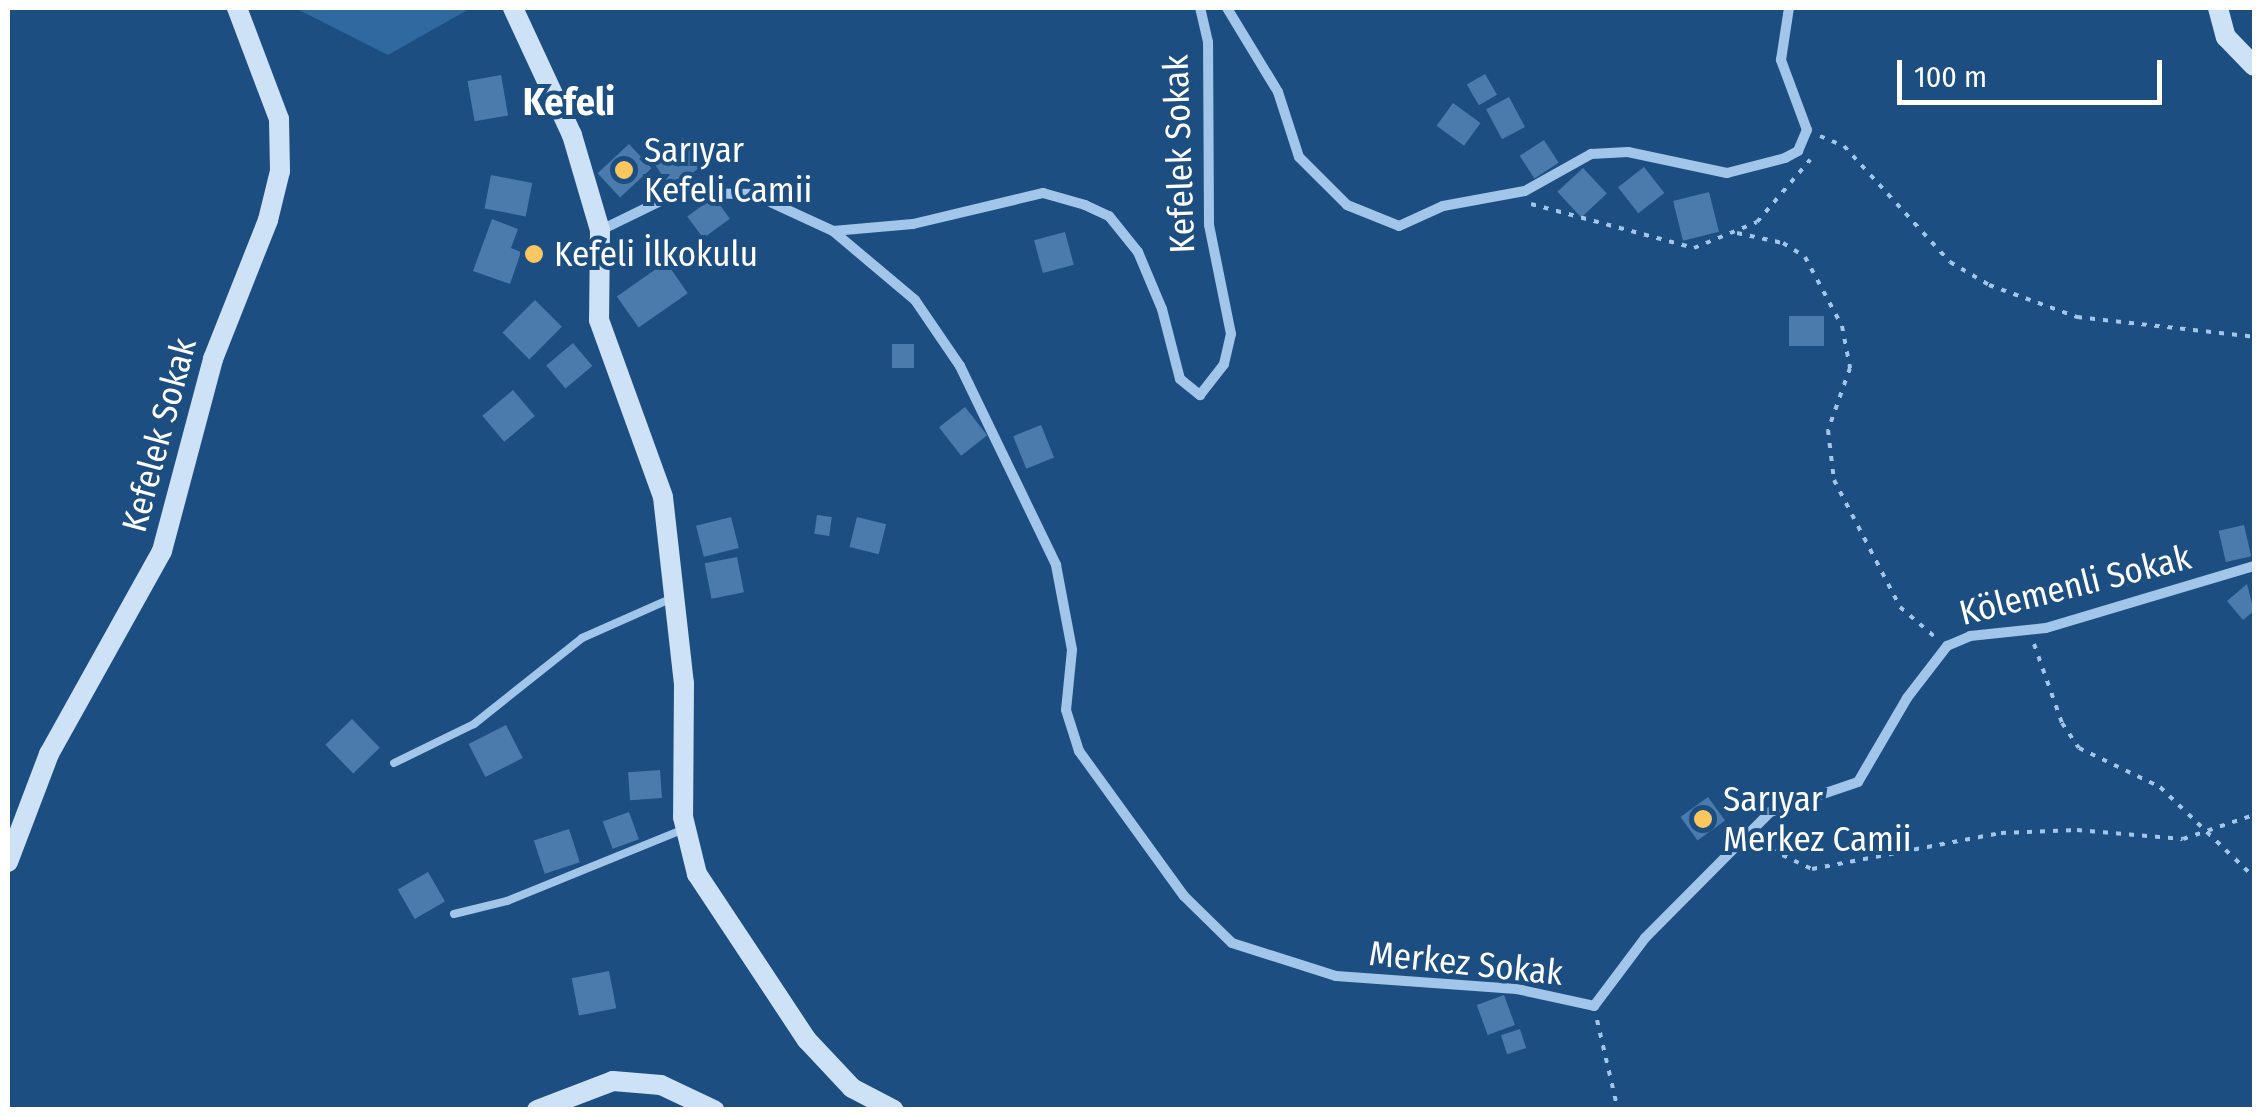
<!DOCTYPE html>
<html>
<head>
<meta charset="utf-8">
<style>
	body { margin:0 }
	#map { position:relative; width:2262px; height:1117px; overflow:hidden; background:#1d4e82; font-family:"Fira Sans Condensed",sans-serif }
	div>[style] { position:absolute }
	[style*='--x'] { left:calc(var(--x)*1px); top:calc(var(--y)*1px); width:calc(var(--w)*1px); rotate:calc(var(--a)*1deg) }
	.green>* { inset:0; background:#3068a0 }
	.building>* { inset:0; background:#4a7bac; transform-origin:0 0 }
	.path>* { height:4px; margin-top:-2px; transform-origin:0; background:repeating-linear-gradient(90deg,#a1c6ea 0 5px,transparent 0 13px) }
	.lane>* { height:8px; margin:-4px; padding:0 4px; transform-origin:4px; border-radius:4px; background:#a1c6ea }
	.street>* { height:10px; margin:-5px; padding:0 5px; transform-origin:5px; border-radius:5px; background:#a1c6ea }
	.secondary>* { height:20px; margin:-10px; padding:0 10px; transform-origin:10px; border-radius:10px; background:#cde1f7 }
	.dots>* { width:28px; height:28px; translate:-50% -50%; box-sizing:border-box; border:5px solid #1d4e82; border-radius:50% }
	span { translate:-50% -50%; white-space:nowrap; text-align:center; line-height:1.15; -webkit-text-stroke:8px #1d4e82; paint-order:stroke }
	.poi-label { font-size:35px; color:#fff }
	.left { translate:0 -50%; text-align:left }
	.street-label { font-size:35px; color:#fff }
	.neighbourhood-label { font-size:38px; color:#fff; font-weight:700 }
	.frame { position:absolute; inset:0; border:10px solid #fff; pointer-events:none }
	.scale { position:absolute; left:1897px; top:60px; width:265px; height:45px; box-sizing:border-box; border:5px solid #fff; border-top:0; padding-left:12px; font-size:30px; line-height:35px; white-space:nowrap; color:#fff; -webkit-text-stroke:8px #1d4e82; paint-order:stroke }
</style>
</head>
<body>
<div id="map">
	<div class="green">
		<div style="clip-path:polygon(295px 8px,471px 8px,388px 55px)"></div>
	</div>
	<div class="building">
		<div style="left:1485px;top:74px;width:24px;height:21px;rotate:60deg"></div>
		<div style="left:501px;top:75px;width:41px;height:34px;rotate:80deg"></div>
		<div style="left:1509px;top:97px;width:34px;height:26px;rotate:62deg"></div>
		<div style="left:1453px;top:103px;width:34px;height:28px;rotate:36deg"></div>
		<div style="left:683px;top:138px;width:34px;height:38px;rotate:56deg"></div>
		<div style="left:729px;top:140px;width:19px;height:18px;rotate:72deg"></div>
		<div style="left:1544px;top:140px;width:27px;height:29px;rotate:57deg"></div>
		<div style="left:629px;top:144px;width:33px;height:43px;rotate:47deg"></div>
		<div style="left:1644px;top:167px;width:33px;height:33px;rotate:52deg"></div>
		<div style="left:1583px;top:168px;width:35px;height:35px;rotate:47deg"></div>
		<div style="left:491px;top:175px;width:42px;height:34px;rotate:11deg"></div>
		<div style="left:1709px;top:192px;width:41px;height:37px;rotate:76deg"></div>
		<div style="left:714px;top:197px;width:27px;height:33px;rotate:54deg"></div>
		<div style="clip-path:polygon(492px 219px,518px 229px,511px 248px,521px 252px,510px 284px,473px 271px)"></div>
		<div style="left:1065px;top:232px;width:34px;height:32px;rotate:75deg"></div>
		<div style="left:666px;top:262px;width:38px;height:60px;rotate:55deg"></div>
		<div style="left:535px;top:300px;width:38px;height:46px;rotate:45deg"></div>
		<div style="left:1789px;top:316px;width:35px;height:30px"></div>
		<div style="left:573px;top:343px;width:30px;height:35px;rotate:50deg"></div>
		<div style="left:892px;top:344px;width:22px;height:24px"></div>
		<div style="left:513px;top:390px;width:34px;height:40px;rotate:50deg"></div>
		<div style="left:965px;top:407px;width:36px;height:33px;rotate:52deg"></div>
		<div style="left:1041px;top:425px;width:35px;height:30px;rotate:68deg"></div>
		<div style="left:817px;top:515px;width:15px;height:19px;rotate:8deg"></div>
		<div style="left:731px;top:517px;width:32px;height:36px;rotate:76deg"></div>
		<div style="left:857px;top:517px;width:30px;height:31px;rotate:14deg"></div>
		<div style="left:2244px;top:525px;width:32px;height:26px;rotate:77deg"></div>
		<div style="left:737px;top:557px;width:36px;height:33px;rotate:79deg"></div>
		<div style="left:2142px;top:563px;width:19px;height:20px;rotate:78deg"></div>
		<div style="clip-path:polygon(2247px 584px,2254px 611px,2243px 620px,2227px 601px)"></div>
		<div style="left:352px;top:719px;width:40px;height:37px;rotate:46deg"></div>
		<div style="left:506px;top:725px;width:37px;height:42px;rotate:63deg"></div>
		<div style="left:660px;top:770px;width:28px;height:32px;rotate:86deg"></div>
		<div style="left:1708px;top:797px;width:29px;height:34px;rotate:54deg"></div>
		<div style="left:629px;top:812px;width:29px;height:28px;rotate:70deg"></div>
		<div style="left:569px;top:829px;width:35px;height:37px;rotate:72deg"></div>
		<div style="left:428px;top:872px;width:34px;height:35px;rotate:60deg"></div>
		<div style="left:609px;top:971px;width:38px;height:38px;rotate:79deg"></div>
		<div style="left:1504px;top:995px;width:32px;height:29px;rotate:70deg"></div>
		<div style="left:1520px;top:1029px;width:20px;height:20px;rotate:72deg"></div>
	</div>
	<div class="path">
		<div style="--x:1820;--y:136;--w:26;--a:23"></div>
		<div style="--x:1844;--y:146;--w:157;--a:47.6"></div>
		<div style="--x:1950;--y:262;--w:45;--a:30.5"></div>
		<div style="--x:1989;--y:285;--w:94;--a:20"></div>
		<div style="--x:2077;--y:317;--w:178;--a:6.4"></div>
		<div style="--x:1531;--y:204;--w:169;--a:15.1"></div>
		<div style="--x:1694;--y:248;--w:68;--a:-22.4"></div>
		<div style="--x:1757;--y:222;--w:82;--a:-49.5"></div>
		<div style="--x:1737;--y:233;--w:47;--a:12.3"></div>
		<div style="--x:1783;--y:243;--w:26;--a:32"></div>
		<div style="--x:1805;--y:257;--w:78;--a:61.8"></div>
		<div style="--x:1842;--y:326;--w:43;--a:79.2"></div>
		<div style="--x:1850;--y:368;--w:66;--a:109.5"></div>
		<div style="--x:1828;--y:430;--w:50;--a:83.2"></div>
		<div style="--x:1834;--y:480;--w:143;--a:62.5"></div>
		<div style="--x:1900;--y:607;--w:46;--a:40.6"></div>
		<div style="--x:2034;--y:644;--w:84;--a:70.5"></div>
		<div style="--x:2062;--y:723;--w:30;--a:56"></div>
		<div style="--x:2079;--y:748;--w:90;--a:25.7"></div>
		<div style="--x:2160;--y:787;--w:130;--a:43.8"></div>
		<div style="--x:1759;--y:844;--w:59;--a:25.3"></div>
		<div style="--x:1812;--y:869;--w:192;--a:-10.8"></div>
		<div style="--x:2001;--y:833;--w:76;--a:-2.3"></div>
		<div style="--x:2077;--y:830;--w:106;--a:4.9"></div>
		<div style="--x:2183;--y:839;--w:75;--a:-18.7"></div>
		<div style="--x:1597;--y:1020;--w:92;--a:76.9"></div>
	</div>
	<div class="lane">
		<div style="--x:394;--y:763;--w:89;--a:-26"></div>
		<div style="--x:474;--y:724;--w:138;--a:-38.5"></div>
		<div style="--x:582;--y:638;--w:96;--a:-23.9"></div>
		<div style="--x:454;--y:914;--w:55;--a:-13.8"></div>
		<div style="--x:507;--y:901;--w:191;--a:-22.1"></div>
	</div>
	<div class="street">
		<div style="--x:1227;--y:8;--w:98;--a:58.7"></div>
		<div style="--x:1278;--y:92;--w:68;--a:72.1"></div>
		<div style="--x:1299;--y:157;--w:68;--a:45"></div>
		<div style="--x:1347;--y:205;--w:56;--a:22"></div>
		<div style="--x:1399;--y:226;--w:48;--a:-24.4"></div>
		<div style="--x:1443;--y:206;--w:83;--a:-10.4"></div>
		<div style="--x:1525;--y:191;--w:76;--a:-29.3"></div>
		<div style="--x:1591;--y:154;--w:37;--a:-3"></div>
		<div style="--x:1628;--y:152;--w:101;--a:12"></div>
		<div style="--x:1727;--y:173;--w:60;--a:-14.5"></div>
		<div style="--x:1785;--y:158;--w:15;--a:-28"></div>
		<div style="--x:1798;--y:151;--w:23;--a:-67"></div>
		<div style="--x:1807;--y:130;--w:75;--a:-110.4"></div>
		<div style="--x:1781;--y:60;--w:53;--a:-81.3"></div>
		<div style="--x:601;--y:230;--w:85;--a:-26"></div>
		<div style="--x:677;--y:193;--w:76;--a:0.8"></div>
		<div style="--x:753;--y:194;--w:88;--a:24.8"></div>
		<div style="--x:833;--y:231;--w:107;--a:40.1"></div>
		<div style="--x:915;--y:300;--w:80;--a:55.7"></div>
		<div style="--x:960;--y:366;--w:221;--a:64.2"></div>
		<div style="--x:1056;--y:565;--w:86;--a:79.3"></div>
		<div style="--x:1072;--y:650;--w:60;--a:95.7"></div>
		<div style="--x:1066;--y:710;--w:43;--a:72.4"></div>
		<div style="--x:1079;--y:751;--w:179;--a:54.1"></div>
		<div style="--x:1184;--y:896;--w:67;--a:44.4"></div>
		<div style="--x:1232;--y:943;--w:109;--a:17.6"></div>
		<div style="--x:1336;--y:976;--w:181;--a:4.1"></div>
		<div style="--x:1517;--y:989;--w:79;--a:12.4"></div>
		<div style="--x:1594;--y:1006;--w:85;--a:-53.1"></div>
		<div style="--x:1645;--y:938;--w:177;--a:-45.2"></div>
		<div style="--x:1770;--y:812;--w:93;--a:-18.8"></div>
		<div style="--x:1858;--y:782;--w:97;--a:-59.7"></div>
		<div style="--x:1907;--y:698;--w:66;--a:-52.4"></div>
		<div style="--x:1947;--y:646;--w:25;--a:-23"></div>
		<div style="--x:1970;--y:636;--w:76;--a:-6"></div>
		<div style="--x:2046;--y:628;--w:217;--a:-16.6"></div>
		<div style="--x:833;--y:231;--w:80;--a:-5"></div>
		<div style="--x:913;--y:224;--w:134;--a:-13.4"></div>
		<div style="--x:1043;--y:193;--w:44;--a:15.9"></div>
		<div style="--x:1085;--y:205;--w:26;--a:25"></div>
		<div style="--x:1109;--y:216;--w:46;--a:51.1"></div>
		<div style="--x:1138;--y:252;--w:62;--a:67.2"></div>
		<div style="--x:1162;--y:309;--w:72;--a:75.6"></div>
		<div style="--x:1180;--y:379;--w:26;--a:39"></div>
		<div style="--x:1200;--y:395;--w:39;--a:-52"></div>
		<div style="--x:1224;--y:364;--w:31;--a:-77"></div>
		<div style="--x:1231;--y:334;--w:111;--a:-101.4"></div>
		<div style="--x:1209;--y:225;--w:183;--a:-90.3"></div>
		<div style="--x:1208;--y:42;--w:35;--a:-103"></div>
	</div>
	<div class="secondary">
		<div style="--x:513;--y:8;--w:140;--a:65.1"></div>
		<div style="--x:572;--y:135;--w:99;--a:73.6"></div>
		<div style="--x:600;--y:230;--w:90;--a:90.6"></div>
		<div style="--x:599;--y:320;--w:188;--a:70.1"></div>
		<div style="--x:663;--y:497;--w:187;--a:83.6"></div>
		<div style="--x:684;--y:683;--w:134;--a:90.4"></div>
		<div style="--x:683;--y:817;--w:59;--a:76.2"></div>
		<div style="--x:697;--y:874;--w:199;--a:56.5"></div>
		<div style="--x:807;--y:1040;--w:66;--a:46.8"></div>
		<div style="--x:852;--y:1088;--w:47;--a:27.6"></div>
		<div style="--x:2218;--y:8;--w:30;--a:75"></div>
		<div style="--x:2226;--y:37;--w:40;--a:46"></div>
		<div style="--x:8;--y:862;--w:116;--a:-69.2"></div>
		<div style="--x:49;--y:754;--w:232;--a:-60.9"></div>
		<div style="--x:162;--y:551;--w:199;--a:-75.1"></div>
		<div style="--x:213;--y:359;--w:149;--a:-68.4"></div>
		<div style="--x:268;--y:220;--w:50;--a:-76.2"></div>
		<div style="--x:280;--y:171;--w:52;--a:-91.1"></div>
		<div style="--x:279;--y:119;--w:119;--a:-110.7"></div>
		<div style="--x:537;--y:1110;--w:81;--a:-20.9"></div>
		<div style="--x:613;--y:1081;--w:48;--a:4.8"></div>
		<div style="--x:661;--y:1085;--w:59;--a:25.3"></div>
	</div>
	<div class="dots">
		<div style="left:624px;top:170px;background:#fac65f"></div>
		<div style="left:534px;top:254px;background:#fac65f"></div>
		<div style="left:1703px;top:819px;background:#fac65f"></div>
	</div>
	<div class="poi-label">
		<span class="left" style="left:644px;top:170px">Sarıyar<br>Kefeli Camii</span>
		<span class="left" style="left:554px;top:254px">Kefeli İlkokulu</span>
		<span class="left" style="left:1723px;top:819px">Sarıyar<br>Merkez Camii</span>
	</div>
	<div class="street-label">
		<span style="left:1179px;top:154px;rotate:-92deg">Kefelek Sokak</span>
		<span style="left:159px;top:435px;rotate:-75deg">Kefelek Sokak</span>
		<span style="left:2075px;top:585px;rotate:-14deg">Kölemenli Sokak</span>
		<span style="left:1466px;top:963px;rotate:6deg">Merkez Sokak</span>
	</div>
	<div class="neighbourhood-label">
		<span style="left:569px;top:103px">Kefeli</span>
	</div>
	<div class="frame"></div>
	<div class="scale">100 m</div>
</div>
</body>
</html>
